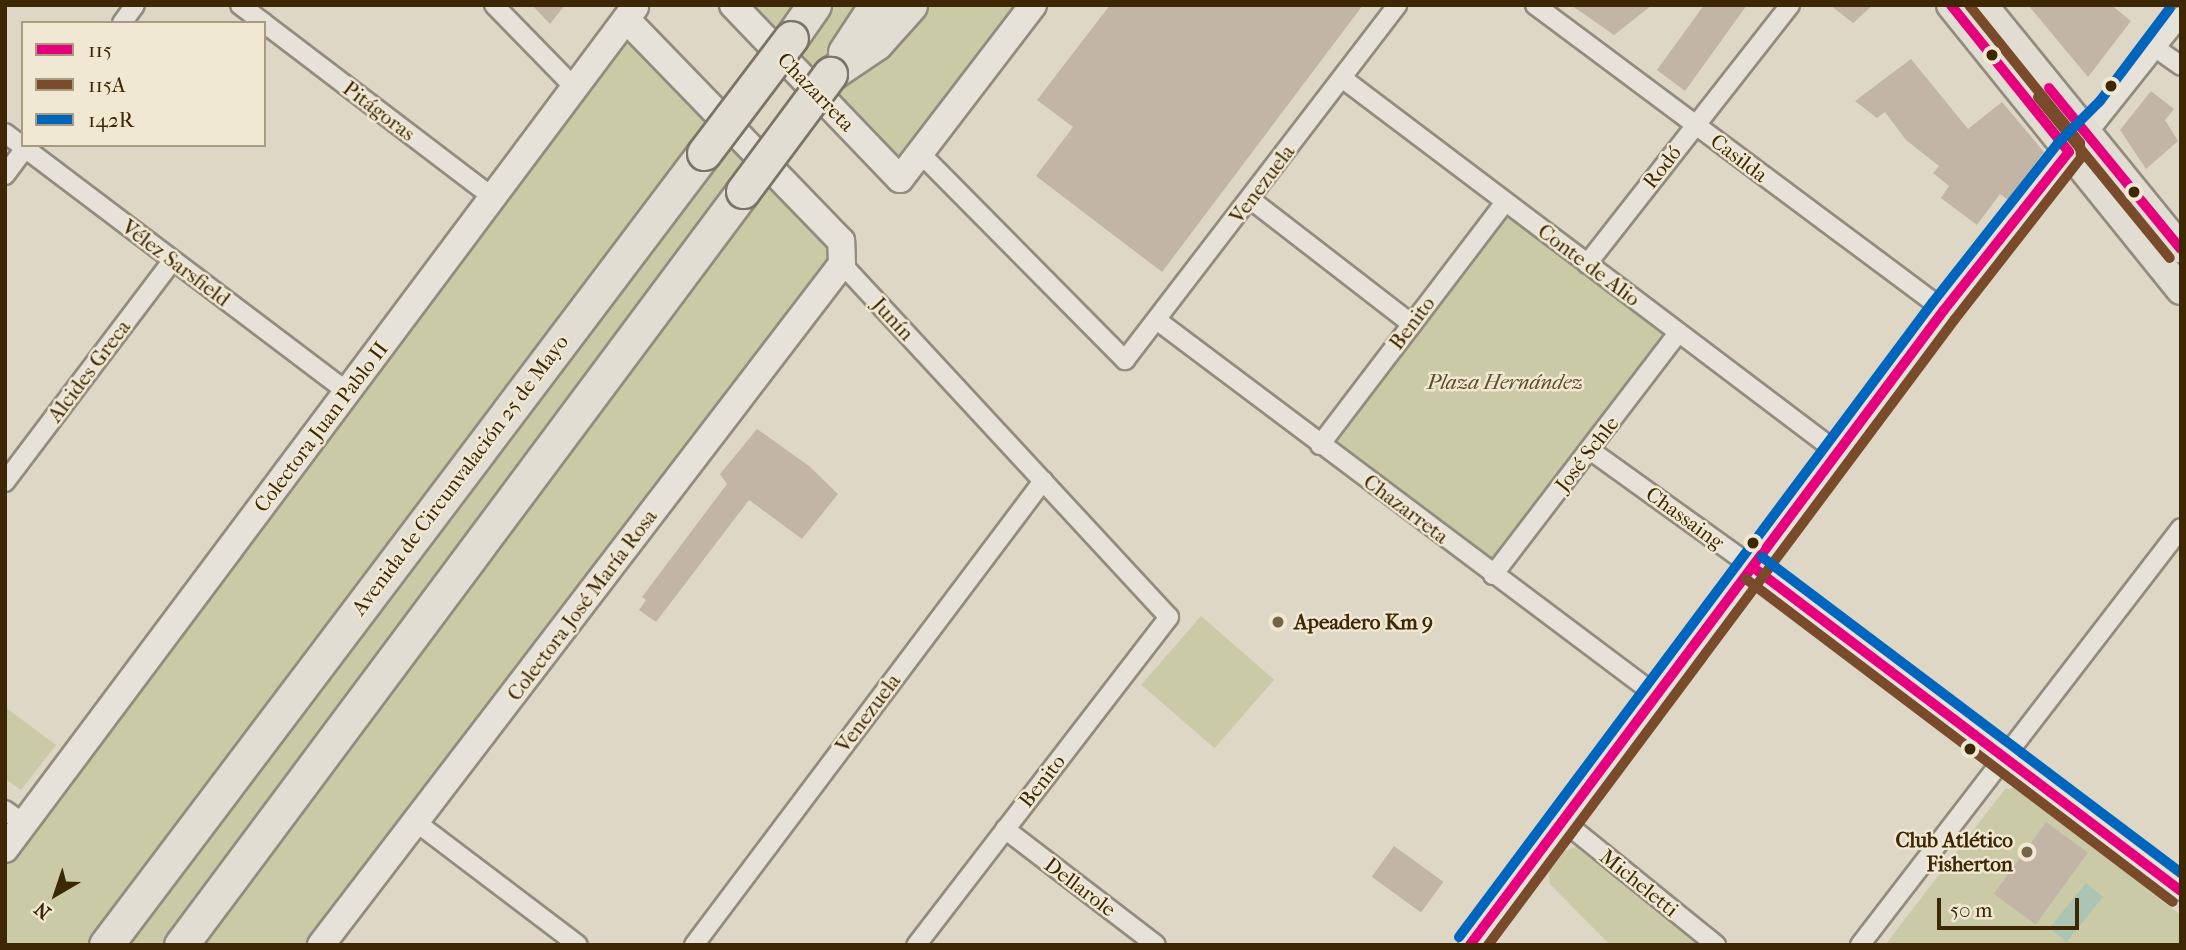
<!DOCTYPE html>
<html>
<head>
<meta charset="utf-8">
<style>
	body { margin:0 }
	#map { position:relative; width:2186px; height:950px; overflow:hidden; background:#ded7c6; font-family:"IM FELL French Canon",serif }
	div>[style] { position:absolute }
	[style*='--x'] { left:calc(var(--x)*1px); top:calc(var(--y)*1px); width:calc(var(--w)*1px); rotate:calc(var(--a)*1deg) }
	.green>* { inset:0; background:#cbcaa6; transform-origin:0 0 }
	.water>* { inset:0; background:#acc4b4; transform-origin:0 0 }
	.building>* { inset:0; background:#c3b5a6; transform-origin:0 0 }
	.roads { filter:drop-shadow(2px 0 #938c7e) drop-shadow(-2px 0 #938c7e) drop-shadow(0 2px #938c7e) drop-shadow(0 -2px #938c7e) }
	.minor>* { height:18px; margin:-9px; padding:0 9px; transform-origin:9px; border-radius:9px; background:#e6e2d9 }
	.tertiary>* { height:23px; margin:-11.5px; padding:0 11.5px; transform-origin:11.5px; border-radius:11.5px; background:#e6e2d9 }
	.secondary>* { height:26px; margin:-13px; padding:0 13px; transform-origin:13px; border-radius:13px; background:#e6e2d9 }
	.primary>* { height:28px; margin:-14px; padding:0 14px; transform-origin:14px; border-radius:14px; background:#e1ddd3 }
	.motorway>* { height:33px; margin:-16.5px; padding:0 16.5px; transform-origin:16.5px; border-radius:16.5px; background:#e1ddd3 }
	.bridges { filter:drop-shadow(2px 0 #7b7466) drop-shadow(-2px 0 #7b7466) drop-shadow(0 2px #7b7466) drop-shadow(0 -2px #7b7466) }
	.motorway-bridge>* { height:33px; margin:-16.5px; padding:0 16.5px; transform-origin:16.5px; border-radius:16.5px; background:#e1ddd3 }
	.bus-1>* { height:10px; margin:-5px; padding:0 5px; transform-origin:5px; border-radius:5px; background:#e5007d }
	.bus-2>* { height:10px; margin:-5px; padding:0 5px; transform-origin:5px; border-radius:5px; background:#7a4b2a }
	.bus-3>* { height:10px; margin:-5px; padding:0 5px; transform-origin:5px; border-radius:5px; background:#0065bd }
	.dots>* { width:19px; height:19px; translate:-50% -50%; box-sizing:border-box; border:4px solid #f0e8d3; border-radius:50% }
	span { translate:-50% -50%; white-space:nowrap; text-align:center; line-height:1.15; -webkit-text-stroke:5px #f0e8d3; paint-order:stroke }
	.street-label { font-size:21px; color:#3d2704 }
	.park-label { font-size:21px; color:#5c4d26; font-style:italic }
	.poi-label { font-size:21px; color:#3d2704; font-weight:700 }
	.left { translate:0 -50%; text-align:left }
	.right { translate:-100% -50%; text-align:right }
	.frame { position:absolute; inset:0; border:7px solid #3d2704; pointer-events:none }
	.legend { position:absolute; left:21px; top:21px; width:245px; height:126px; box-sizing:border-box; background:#f0e8d3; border:2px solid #a89b80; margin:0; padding:9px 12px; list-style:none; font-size:21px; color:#3d2704 }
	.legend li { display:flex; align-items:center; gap:14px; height:35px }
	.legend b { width:35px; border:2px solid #a89b80 }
	.north { position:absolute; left:21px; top:859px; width:70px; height:70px; -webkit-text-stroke:5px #f0e8d3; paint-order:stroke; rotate:219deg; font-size:19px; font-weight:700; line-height:28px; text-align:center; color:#3d2704 }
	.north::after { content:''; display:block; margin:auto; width:24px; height:32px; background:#3d2704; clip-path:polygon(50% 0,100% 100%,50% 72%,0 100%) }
	.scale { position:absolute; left:1937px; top:898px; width:142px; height:32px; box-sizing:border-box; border:4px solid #3d2704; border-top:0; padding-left:9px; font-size:21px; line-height:24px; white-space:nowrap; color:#3d2704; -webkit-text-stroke:5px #f0e8d3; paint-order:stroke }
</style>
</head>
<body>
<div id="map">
	<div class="green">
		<div style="clip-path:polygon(733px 5px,1033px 5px,900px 179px)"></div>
		<div style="clip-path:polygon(626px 19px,841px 241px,842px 264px,321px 945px,5px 945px,5px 849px)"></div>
		<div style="left:1505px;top:202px;width:217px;height:305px;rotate:37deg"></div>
		<div style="left:1201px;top:616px;width:97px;height:91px;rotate:41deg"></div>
		<div style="clip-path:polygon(5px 707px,56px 745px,21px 790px,5px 779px)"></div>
		<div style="clip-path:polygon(2015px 788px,2181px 915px,2181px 945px,1885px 945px,2005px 789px)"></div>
		<div style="clip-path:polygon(1576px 847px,1697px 945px,1610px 945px,1550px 884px,1549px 872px,1565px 851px)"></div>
	</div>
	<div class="water">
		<div style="left:2086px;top:883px;width:22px;height:58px;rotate:39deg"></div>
	</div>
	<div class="building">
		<div style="clip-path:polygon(532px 5px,565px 5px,550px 24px)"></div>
		<div style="clip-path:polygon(1110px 5px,1363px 5px,1162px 272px,1036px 176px,1073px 127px,1037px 100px)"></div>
		<div style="clip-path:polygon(1571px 5px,1652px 5px,1614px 35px)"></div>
		<div style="clip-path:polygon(1704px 5px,1747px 5px,1685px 91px,1657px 70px)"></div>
		<div style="clip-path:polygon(1830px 5px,1873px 5px,1853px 23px)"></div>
		<div style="clip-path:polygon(2028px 5px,2111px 5px,2131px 21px,2088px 77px)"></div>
		<div style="clip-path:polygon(1911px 59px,1968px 129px,2002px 102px,2044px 152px,2008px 200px,2000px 194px,1977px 225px,1941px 198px,1949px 186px,1933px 173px,1939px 166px,1906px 140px,1885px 112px,1877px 118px,1855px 101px)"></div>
		<div style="clip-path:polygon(2151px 91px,2174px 109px,2165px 120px,2178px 141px,2146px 169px,2120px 130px)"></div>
		<div style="clip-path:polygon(757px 429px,809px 466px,838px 494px,802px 539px,749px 500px,656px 622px,639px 610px,646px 600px,642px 597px,727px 484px,720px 474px)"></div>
		<div style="left:2046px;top:822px;width:52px;height:89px;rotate:36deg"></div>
		<div style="left:1394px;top:846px;width:61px;height:38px;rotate:36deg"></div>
	</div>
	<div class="roads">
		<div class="minor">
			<div style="--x:240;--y:5;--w:30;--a:37"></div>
			<div style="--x:494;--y:5;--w:116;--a:45.7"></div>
			<div style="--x:1535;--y:5;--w:510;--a:36.71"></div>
			<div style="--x:122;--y:23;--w:22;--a:-54"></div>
			<div style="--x:264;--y:23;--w:289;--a:37.3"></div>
			<div style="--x:2157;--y:49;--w:29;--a:35"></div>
			<div style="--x:1342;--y:78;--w:620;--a:37.07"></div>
			<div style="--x:5;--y:133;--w:429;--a:37.1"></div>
			<div style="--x:2087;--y:134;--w:151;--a:-51.5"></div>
			<div style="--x:921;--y:154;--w:290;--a:45.3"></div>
			<div style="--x:1125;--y:360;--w:447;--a:-52.5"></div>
			<div style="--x:5;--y:175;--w:38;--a:-53"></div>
			<div style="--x:1250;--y:199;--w:205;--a:37.7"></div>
			<div style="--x:842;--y:264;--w:481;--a:47.2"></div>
			<div style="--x:1169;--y:617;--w:414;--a:127.6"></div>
			<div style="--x:1587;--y:264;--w:329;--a:-51.9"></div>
			<div style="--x:1158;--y:321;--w:623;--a:36.91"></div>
			<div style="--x:1320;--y:445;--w:305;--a:-52.7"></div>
			<div style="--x:1590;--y:450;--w:202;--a:35.7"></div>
			<div style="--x:1754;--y:568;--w:535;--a:37.11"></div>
			<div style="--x:5;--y:482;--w:278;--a:-52.9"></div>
			<div style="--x:1493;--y:575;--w:305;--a:-52.6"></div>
			<div style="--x:5;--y:810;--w:24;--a:36"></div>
			<div style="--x:1563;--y:821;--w:197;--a:39"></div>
			<div style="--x:416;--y:822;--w:203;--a:37.2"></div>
			<div style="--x:1005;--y:829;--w:190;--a:37.5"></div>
			<div style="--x:694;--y:945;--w:581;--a:-53.05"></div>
			<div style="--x:1860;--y:945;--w:526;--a:-52.41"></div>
		</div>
		<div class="tertiary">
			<div style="--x:1470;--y:945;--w:792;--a:-53.26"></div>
			<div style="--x:1944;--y:310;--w:216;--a:-51.4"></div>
		</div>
		<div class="secondary">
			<div style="--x:733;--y:5;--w:241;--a:46.2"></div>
			<div style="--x:900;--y:179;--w:219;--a:-52.6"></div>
			<div style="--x:5;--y:849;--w:1052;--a:-53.2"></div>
			<div style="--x:321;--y:945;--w:857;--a:-52.58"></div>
			<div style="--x:842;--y:264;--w:23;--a:-92"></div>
			<div style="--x:841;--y:241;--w:309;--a:-134.1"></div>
		</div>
		<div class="primary">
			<div style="--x:1951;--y:5;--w:366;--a:51.1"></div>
			<div style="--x:1983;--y:5;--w:314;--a:50.9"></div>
		</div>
		<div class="motorway">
			<div style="--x:791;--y:38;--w:40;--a:-55.1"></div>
			<div style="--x:845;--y:52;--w:56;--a:-56.6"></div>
			<div style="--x:830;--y:74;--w:55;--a:-34"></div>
			<div style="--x:876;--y:43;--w:51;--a:-48.2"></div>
			<div style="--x:106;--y:945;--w:992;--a:-52.95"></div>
			<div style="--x:181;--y:945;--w:940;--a:-53.3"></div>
		</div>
	</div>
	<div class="bridges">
		<div class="motorway-bridge">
			<div style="--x:704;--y:153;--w:144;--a:-52.9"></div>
			<div style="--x:743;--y:191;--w:146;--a:-53.4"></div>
		</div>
	</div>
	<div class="bus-1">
		<div style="--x:2049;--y:88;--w:208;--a:50.7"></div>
		<div style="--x:1754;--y:568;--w:535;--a:37.11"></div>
		<div style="--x:1470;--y:945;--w:792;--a:-53.26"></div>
		<div style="--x:1944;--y:310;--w:201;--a:-51.7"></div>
		<div style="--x:2069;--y:152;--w:189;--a:-128.8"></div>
	</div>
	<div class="bus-2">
		<div style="--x:2038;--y:97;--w:208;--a:50.7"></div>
		<div style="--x:1746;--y:579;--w:535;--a:37.11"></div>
		<div style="--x:1488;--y:945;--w:781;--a:-53.28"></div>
		<div style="--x:1955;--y:319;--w:204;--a:-52"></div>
		<div style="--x:2081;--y:158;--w:15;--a:-94"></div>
		<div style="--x:2080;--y:143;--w:177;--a:-128.8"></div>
	</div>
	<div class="bus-3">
		<div style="--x:1762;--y:557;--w:525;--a:37.02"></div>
		<div style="--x:1459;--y:937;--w:792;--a:-53.26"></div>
		<div style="--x:1933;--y:302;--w:202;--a:-51.8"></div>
		<div style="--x:2058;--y:143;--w:59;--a:-45"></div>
		<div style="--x:2100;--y:101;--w:116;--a:-53"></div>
	</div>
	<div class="dots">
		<div style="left:1992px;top:55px;background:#3d2704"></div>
		<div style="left:2111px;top:86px;background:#3d2704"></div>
		<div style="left:2134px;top:192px;background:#3d2704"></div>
		<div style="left:1753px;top:543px;background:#3d2704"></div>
		<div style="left:1278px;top:622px;background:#756548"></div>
		<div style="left:1970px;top:749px;background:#3d2704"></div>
		<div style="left:2027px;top:852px;background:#756548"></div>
	</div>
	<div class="street-label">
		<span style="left:816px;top:92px;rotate:46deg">Chazarreta</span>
		<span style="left:379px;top:111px;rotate:37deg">Pitágoras</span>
		<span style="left:1739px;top:158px;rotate:37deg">Casilda</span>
		<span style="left:1662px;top:167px;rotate:-52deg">Rodó</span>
		<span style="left:1262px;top:184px;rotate:-53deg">Venezuela</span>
		<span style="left:176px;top:263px;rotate:37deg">Vélez Sarsfield</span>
		<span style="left:1589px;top:265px;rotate:37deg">Conte de Alio</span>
		<span style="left:893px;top:319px;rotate:47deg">Junín</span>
		<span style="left:1412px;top:323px;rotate:-53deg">Benito</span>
		<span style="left:89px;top:371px;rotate:-53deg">Alcides Greca</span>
		<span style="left:321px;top:427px;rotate:-53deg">Colectora Juan Pablo II</span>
		<span style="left:1587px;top:454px;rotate:-52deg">José Schle</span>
		<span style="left:460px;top:475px;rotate:-53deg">Avenida de Circunvalación 25 de Mayo</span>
		<span style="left:1406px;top:509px;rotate:37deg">Chazarreta</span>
		<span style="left:1685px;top:518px;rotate:36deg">Chassaing</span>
		<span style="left:582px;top:605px;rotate:-53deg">Colectora José María Rosa</span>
		<span style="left:868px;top:713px;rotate:-53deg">Venezuela</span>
		<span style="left:1042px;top:781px;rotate:-52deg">Benito</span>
		<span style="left:1639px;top:883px;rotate:39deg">Micheletti</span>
		<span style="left:1080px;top:887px;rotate:37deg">Dellarole</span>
	</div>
	<div class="park-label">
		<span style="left:1505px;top:382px">Plaza Hernández</span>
	</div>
	<div class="poi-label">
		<span class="left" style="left:1294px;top:622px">Apeadero Km 9</span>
		<span class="right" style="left:2013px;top:852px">Club Atlético<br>Fisherton</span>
	</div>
	<div class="frame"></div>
	<ul class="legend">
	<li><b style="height:9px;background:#e5007d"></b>115</li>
	<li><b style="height:9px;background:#7a4b2a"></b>115A</li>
	<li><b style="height:9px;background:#0065bd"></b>142R</li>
	</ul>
	<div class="north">N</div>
	<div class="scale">50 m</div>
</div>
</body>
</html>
